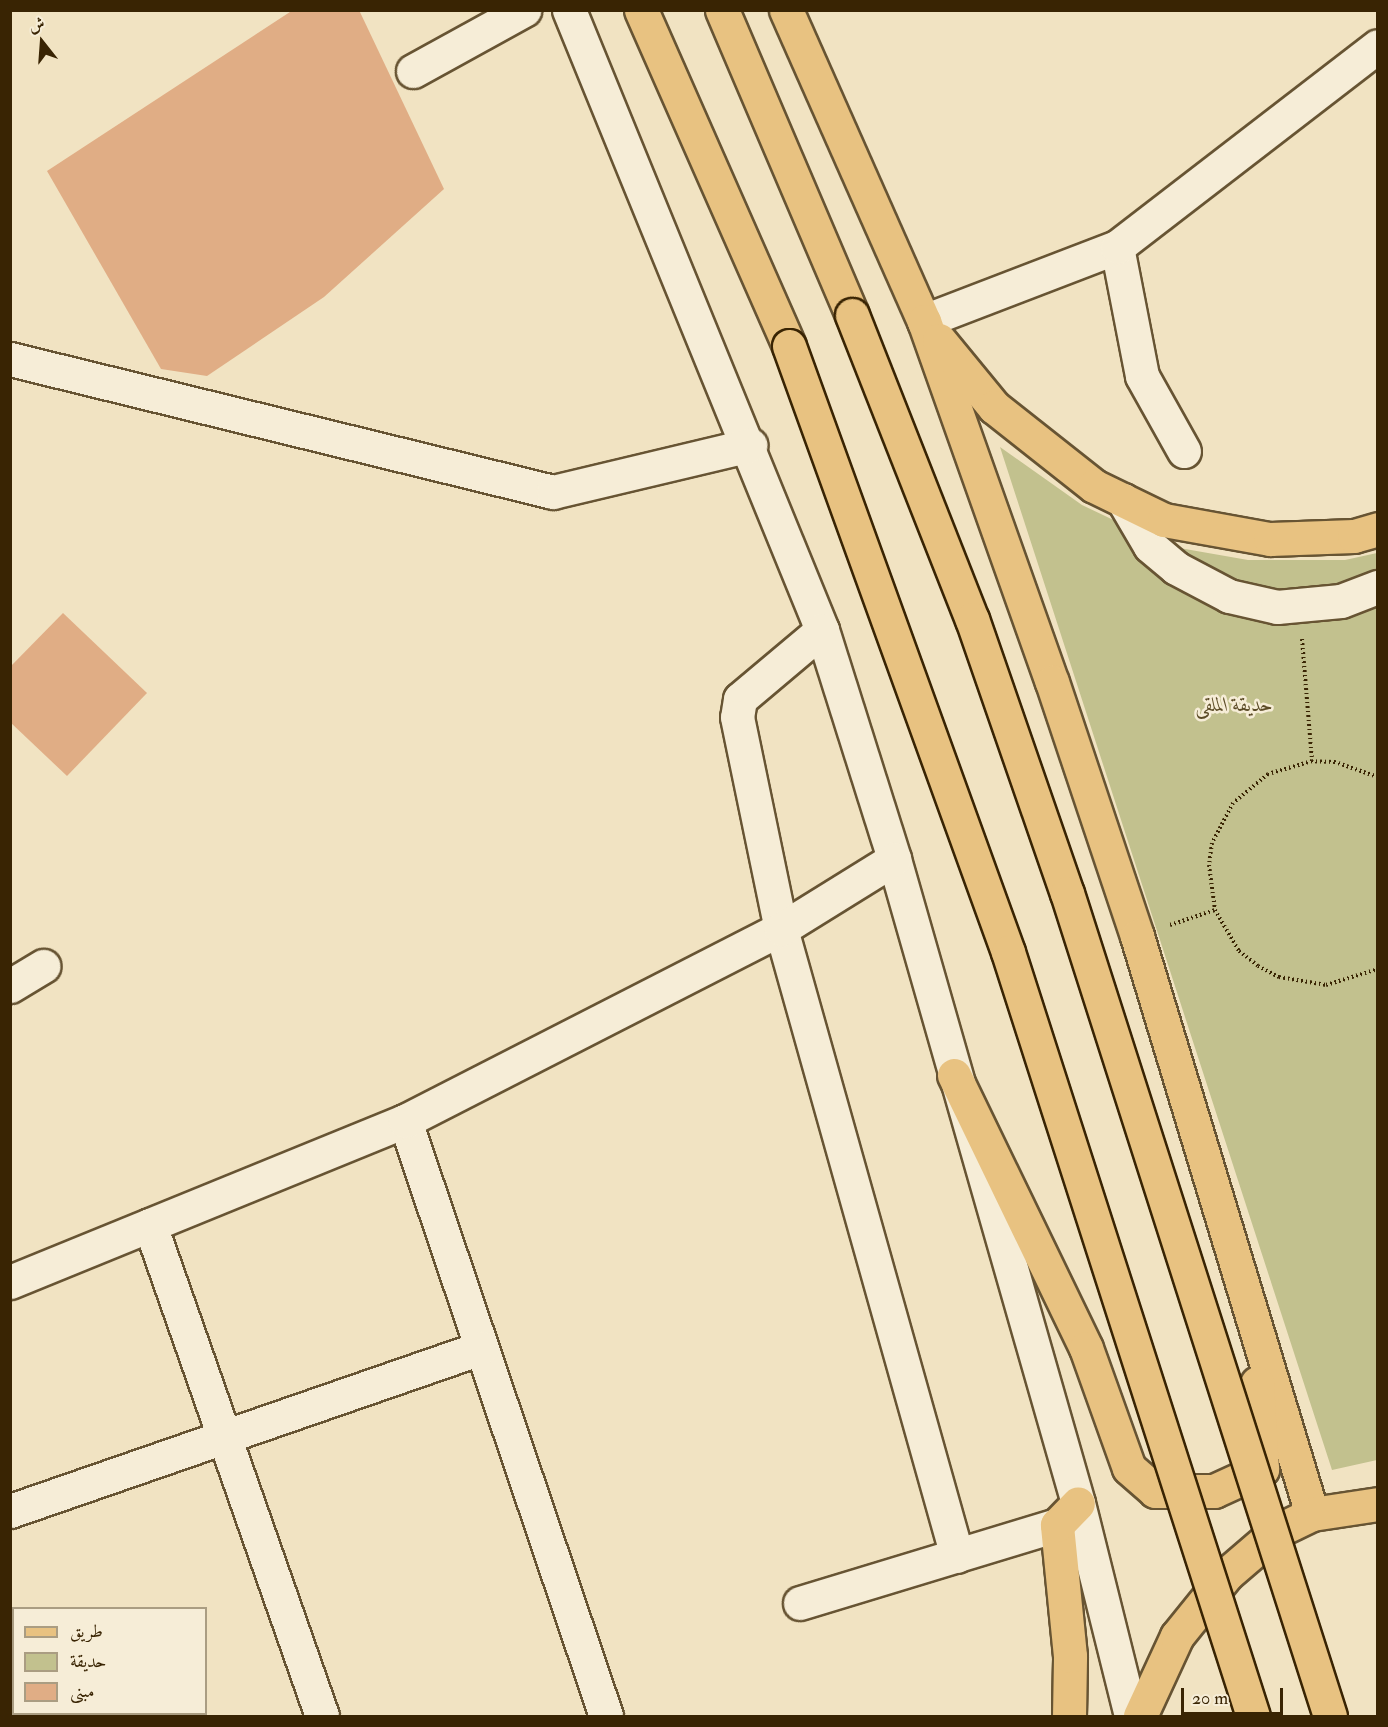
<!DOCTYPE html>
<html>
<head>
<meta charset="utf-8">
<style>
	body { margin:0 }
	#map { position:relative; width:1388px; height:1727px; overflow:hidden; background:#f1e3c2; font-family:"IM FELL Double Pica",Amiri,serif }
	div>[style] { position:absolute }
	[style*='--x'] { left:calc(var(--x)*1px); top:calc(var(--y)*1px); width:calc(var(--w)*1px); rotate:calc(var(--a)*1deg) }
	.green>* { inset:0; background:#c2c18e }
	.building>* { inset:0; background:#e0ad85 }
	.path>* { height:4px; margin-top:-2px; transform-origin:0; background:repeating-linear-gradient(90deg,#392403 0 1.5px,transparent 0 4.5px) }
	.roads { filter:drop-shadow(2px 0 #675433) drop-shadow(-2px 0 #675433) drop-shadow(0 2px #675433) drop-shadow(0 -2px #675433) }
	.minor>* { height:33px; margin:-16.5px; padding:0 16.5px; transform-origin:16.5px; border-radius:16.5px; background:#f6edd7 }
	.major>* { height:33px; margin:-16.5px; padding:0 16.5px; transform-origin:16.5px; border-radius:16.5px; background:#e8c281 }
	.bridges { filter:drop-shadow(2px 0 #392403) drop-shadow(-2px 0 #392403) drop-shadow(0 2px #392403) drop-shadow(0 -2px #392403) }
	.major-bridge>* { height:33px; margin:-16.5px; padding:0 16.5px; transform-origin:16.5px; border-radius:16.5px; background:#e8c281 }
	span { translate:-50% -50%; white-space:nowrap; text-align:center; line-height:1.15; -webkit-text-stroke:5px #f6edd7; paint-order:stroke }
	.park-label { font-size:20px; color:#5b4b26; font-style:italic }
	.frame { position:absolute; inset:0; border:12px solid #392403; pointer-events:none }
	.legend { position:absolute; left:12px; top:1607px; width:195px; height:108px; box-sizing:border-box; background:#f6edd7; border:2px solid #aa9d82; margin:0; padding:8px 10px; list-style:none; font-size:18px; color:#392403 }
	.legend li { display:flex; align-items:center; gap:12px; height:30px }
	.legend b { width:30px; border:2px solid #aa9d82 }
	.north { position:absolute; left:12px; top:12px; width:60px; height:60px; -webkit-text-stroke:4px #f6edd7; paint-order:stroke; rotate:343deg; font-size:16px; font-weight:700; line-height:24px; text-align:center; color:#392403 }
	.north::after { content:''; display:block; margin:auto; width:21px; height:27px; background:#392403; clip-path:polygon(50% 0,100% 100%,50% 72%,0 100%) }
	.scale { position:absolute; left:1181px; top:1688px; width:102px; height:27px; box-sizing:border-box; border:3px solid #392403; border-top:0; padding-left:8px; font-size:18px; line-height:21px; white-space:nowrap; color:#392403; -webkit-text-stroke:4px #f6edd7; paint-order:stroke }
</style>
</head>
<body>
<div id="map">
	<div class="green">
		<div style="clip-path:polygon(1000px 447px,1082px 505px,1168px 546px,1248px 560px,1345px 560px,1377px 553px,1377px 1460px,1332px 1470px)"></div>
	</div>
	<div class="building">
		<div style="clip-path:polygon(293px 10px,359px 10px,444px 189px,324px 297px,207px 376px,161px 369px,47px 171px)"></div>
		<div style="clip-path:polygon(63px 613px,147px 693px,67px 776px,10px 722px,10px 667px)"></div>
	</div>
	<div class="path">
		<div style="--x:1302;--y:639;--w:122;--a:85.3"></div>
		<div style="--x:1378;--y:777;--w:46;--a:-160.8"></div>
		<div style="--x:1335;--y:762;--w:23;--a:-178"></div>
		<div style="--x:1312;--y:761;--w:46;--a:163.5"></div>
		<div style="--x:1268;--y:774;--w:45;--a:140.4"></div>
		<div style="--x:1233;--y:803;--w:45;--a:117.7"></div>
		<div style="--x:1212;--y:843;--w:22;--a:98"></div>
		<div style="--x:1209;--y:865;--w:45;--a:82.4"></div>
		<div style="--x:1215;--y:910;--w:48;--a:59.7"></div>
		<div style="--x:1239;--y:951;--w:24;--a:38"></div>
		<div style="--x:1258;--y:966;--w:24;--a:28"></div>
		<div style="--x:1279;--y:977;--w:48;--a:9.7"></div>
		<div style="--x:1326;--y:985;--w:54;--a:-17.1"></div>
		<div style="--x:1170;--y:925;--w:47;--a:-18.4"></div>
	</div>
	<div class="roads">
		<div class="minor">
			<div style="--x:569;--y:10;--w:670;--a:67.8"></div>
			<div style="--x:822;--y:630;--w:240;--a:72.5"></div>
			<div style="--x:894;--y:859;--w:670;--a:74.05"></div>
			<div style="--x:1078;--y:1503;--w:219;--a:76"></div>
			<div style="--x:413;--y:71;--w:127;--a:-28.8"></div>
			<div style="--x:1117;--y:247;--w:131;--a:79"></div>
			<div style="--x:1142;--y:376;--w:86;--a:60.8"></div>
			<div style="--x:924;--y:321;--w:207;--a:-21"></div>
			<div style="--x:1117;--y:247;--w:329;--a:-37.6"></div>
			<div style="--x:10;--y:359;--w:559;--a:13.76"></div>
			<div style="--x:553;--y:492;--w:203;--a:-13.4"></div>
			<div style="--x:1123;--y:500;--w:53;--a:59.6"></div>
			<div style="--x:1150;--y:546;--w:34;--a:40"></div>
			<div style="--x:1176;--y:568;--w:60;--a:27.8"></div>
			<div style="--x:1229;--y:596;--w:49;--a:12.9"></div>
			<div style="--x:1277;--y:607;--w:64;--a:-5.4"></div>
			<div style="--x:1341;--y:601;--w:40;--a:-21"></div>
			<div style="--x:822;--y:630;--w:107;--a:139.9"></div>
			<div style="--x:740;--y:699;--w:18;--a:99"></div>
			<div style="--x:737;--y:717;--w:217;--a:78.3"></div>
			<div style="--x:781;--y:929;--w:651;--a:74.32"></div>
			<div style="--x:10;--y:986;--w:39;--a:-31"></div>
			<div style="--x:405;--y:1121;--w:628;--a:71.33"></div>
			<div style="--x:150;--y:1225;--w:520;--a:70.69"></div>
			<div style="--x:10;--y:1282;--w:427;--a:-22.2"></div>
			<div style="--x:405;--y:1121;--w:422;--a:-27.1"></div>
			<div style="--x:781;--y:929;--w:133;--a:-31.8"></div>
			<div style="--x:10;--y:1511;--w:499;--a:-19.1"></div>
			<div style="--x:800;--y:1603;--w:269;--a:-16.9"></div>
			<div style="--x:10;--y:1630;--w:9;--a:63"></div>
			<div style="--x:41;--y:1714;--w:2;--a:63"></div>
		</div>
		<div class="major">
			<div style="--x:641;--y:10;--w:367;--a:66.2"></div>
			<div style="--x:722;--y:10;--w:332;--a:66.9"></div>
			<div style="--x:786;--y:10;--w:340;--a:66.1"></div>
			<div style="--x:924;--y:321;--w:383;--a:70.5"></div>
			<div style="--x:1052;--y:682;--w:268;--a:71.5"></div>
			<div style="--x:1137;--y:936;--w:604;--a:73.16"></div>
			<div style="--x:939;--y:340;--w:87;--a:50.6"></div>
			<div style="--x:994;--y:407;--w:127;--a:38.3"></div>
			<div style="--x:1094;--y:486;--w:78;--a:25.9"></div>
			<div style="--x:1164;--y:520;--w:108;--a:10.2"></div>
			<div style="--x:1270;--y:539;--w:84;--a:-2"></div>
			<div style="--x:1354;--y:536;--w:25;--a:-16"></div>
			<div style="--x:954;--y:1075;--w:303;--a:64.2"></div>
			<div style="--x:1086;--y:1348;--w:127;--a:70.3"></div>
			<div style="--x:1129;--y:1468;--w:35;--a:41"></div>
			<div style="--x:1155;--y:1491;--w:59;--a:0"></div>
			<div style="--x:1214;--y:1491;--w:53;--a:-24.6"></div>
			<div style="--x:1262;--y:1469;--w:86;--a:-93.3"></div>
			<div style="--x:1069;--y:1716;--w:60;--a:-89"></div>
			<div style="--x:1070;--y:1656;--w:132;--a:-95.7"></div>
			<div style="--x:1057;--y:1525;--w:30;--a:-46"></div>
			<div style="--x:1140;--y:1716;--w:88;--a:-65.2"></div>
			<div style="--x:1177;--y:1636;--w:80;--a:-51.1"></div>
			<div style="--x:1227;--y:1574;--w:66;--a:-40.7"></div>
			<div style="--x:1277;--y:1531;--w:39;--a:-26"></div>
			<div style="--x:1312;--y:1514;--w:67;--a:-8.6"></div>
		</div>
	</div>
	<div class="bridges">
		<div class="major-bridge">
			<div style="--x:852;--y:315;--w:327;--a:68.5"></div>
			<div style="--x:972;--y:619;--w:290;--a:70.9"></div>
			<div style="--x:1067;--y:893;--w:864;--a:72.28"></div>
			<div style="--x:789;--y:346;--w:644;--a:70.13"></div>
			<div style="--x:1008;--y:952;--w:802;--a:72.22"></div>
		</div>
	</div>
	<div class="park-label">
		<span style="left:1234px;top:704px">حديقة الملقى</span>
	</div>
	<div class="frame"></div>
	<ul class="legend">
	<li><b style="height:8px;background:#e8c281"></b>طريق</li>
	<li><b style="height:16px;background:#c2c18e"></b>حديقة</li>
	<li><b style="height:16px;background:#e0ad85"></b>مبنى</li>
	</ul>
	<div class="north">ش</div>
	<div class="scale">20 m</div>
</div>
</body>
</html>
